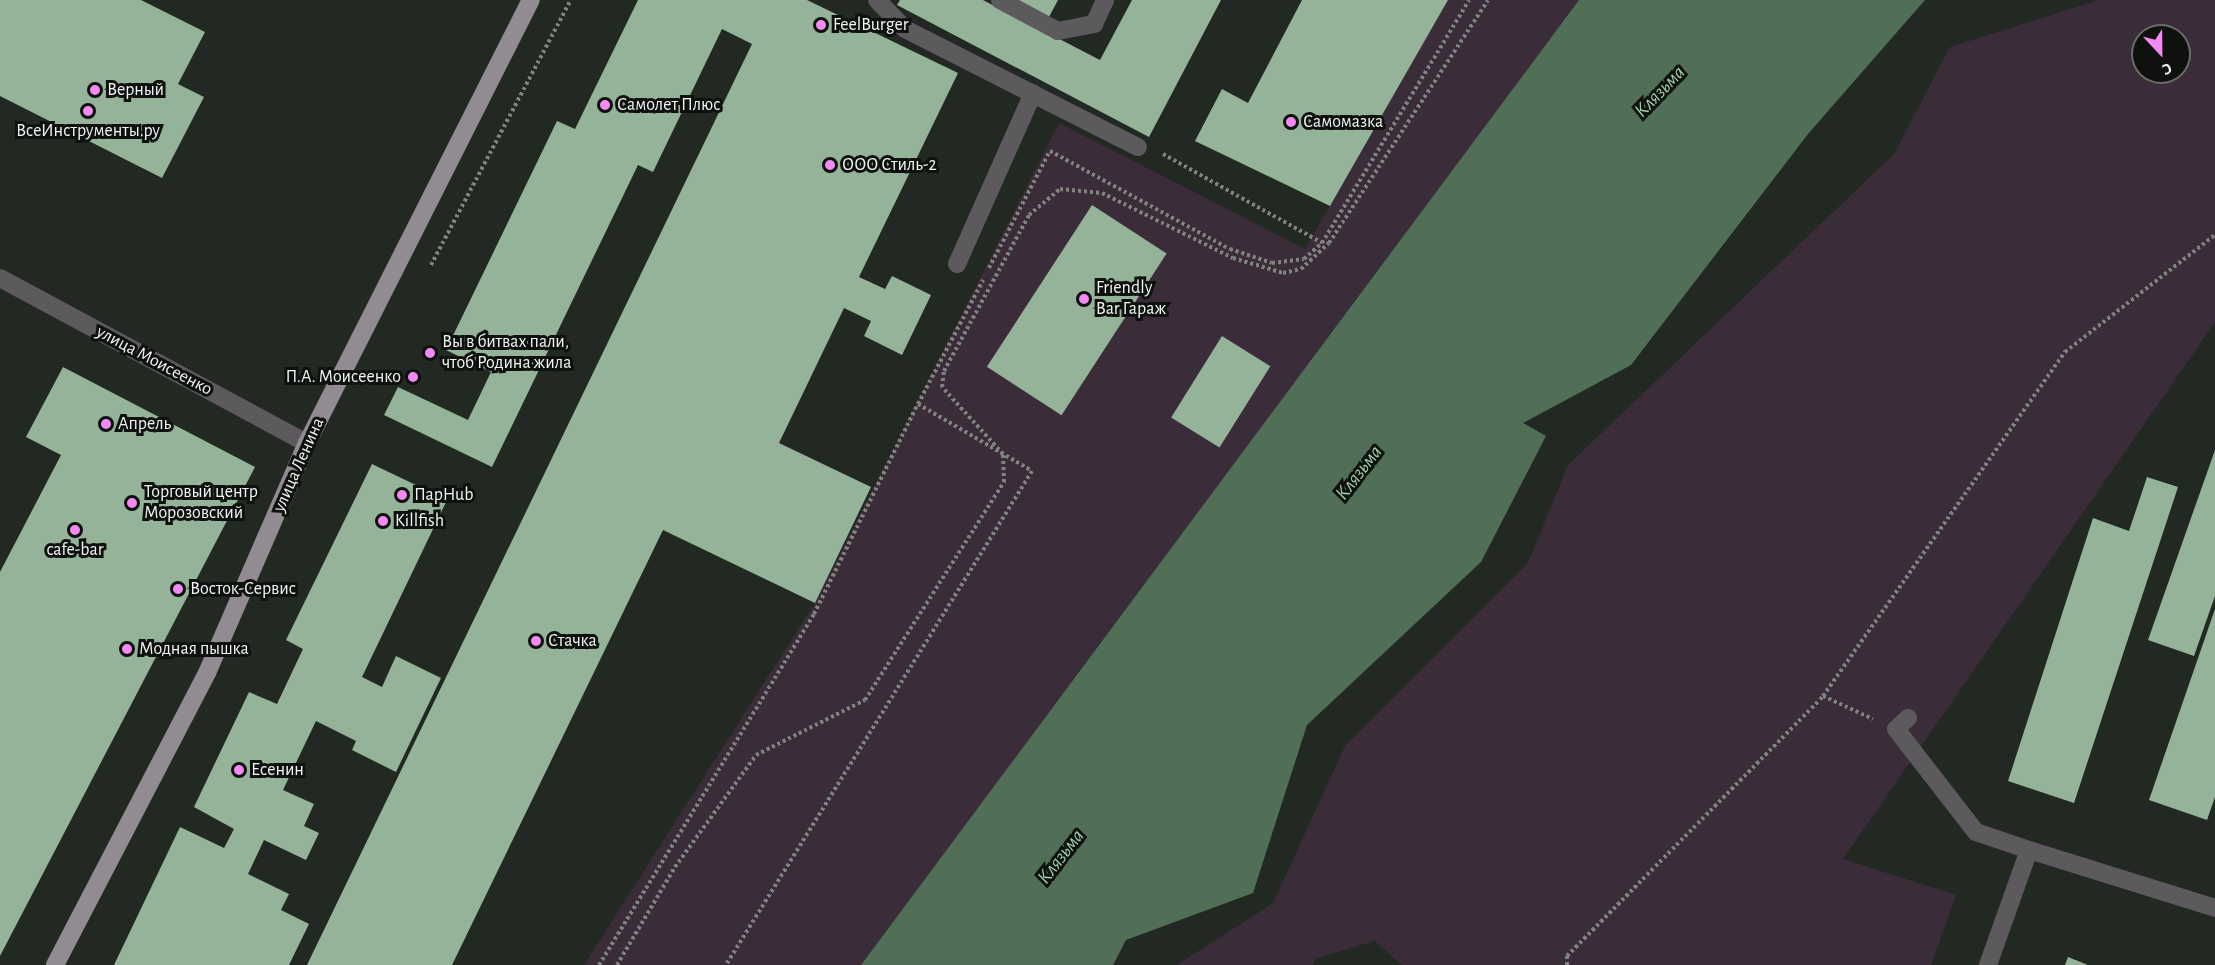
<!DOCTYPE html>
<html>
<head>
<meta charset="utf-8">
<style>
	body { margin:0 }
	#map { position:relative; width:2215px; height:965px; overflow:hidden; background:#222923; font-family:"Alegreya Sans",sans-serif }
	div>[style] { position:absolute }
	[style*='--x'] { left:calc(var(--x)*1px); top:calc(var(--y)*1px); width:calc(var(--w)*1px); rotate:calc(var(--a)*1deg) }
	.green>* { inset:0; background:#3a2c39 }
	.water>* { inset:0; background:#516e56 }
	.building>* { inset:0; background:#95b399; transform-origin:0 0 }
	.path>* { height:4px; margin-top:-2px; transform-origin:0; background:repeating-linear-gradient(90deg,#7f847f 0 3px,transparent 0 6px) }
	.minor>* { height:18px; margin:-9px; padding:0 9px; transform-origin:9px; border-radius:9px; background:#5d5a5d }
	.major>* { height:18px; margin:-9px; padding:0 9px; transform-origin:9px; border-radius:9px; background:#928c92 }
	.dots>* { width:16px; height:16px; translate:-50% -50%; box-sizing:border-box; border:3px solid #0e110e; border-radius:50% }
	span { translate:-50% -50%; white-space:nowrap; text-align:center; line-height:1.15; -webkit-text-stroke:6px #0e110e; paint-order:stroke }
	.poi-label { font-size:18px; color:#f2f6f2 }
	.left { translate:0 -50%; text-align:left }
	.right { translate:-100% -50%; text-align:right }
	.street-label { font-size:18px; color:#f2f6f2 }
	.water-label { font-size:20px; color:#a1d4a9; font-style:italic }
	.north { position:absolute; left:2131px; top:24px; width:60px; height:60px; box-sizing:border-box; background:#0e110e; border:2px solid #696d69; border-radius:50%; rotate:158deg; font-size:16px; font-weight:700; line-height:24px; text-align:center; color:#f2f6f2 }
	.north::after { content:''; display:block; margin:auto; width:21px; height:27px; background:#f28af2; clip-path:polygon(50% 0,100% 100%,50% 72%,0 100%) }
</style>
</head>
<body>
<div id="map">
	<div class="green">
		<div style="clip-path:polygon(1448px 0,1579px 0,861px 965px,584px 965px,815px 603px,1059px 123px,1305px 249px)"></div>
		<div style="clip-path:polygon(evenodd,2099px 0,2215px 0,2215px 322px,1843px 859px,1956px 895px,1931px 965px,1402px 965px,1375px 941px,1316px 958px,1313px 965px,1177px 965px,1273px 903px,1345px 746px,1528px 563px,1568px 465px,1894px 154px,1950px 47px,2099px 0,2143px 36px,2179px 36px,2179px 72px,2143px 72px,2143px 36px)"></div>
	</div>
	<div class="water">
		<div style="clip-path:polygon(1579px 0,1925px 0,1808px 134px,1631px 365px,1523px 423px,1546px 436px,1481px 562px,1307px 725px,1253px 893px,1126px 940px,1113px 965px,861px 965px)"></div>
	</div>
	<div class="building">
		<div style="clip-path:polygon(0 0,141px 0,205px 32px,178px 84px,204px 97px,162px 178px,0 96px)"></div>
		<div style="clip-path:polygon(638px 0,807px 0,958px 73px,859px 277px,885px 289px,892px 276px,931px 295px,902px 355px,864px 336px,871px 321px,844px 308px,779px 443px,871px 487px,815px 603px,663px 530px,452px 965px,307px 965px,752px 44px,722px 29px,653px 172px,638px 165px,492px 467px,384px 415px,398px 387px,468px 420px,491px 372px,446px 350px,557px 121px,575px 129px)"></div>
		<div style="clip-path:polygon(900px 0,983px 0,998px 8px,1002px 0,1058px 0,1042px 30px,1100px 60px,1132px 0,1221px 0,1149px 137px,897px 5px)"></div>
		<div style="clip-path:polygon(1302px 0,1448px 0,1330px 206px,1195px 141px,1222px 89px,1248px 103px)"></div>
		<div style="left:1092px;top:205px;width:89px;height:193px;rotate:33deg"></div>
		<div style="left:1222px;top:336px;width:57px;height:96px;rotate:32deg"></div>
		<div style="clip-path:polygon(63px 367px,255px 467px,0 956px,0 572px,61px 455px,26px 437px)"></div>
		<div style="clip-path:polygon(2215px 450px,2215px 596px,2194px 656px,2148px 640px)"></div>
		<div style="clip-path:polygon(372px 464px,447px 500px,362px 677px,382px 687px,396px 656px,441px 678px,396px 772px,352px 750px,356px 741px,316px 721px,283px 790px,314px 804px,304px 826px,319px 833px,306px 860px,264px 840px,248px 874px,289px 894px,281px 910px,309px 924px,289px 965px,114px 965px,180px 827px,224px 848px,234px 829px,194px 807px,249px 692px,277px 704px,303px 649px,286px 640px)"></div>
		<div style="clip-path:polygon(2147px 477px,2178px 487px,2074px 803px,2008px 781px,2093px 518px,2129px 531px)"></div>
		<div style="clip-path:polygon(2215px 609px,2215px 797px,2207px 820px,2149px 800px)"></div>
		<div style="clip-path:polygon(2068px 957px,2088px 965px,2065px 965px)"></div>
	</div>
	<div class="path">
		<div style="--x:1163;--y:154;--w:182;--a:29.2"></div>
		<div style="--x:431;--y:265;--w:300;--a:-62.2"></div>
		<div style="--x:989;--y:268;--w:132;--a:-62.5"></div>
		<div style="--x:1050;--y:151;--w:205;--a:28.6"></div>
		<div style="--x:1230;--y:249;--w:44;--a:18.4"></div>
		<div style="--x:1272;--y:263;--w:32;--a:-7"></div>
		<div style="--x:1304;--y:259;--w:24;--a:-42"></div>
		<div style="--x:1322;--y:243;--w:284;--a:-58.8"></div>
		<div style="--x:918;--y:404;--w:140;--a:-62.3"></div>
		<div style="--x:1823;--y:696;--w:55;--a:24.7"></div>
		<div style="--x:599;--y:965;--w:412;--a:-58.5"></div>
		<div style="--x:814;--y:614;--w:234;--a:-63.7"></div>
		<div style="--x:918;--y:404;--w:132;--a:30.4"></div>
		<div style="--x:1032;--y:471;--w:581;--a:121.78"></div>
		<div style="--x:617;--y:965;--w:114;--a:-59.4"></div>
		<div style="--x:675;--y:867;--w:138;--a:-54.1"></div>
		<div style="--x:756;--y:755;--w:122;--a:-26.8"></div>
		<div style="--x:865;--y:700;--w:259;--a:-57.5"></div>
		<div style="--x:1004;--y:482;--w:28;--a:-92"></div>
		<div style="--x:1003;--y:454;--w:91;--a:-132.3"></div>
		<div style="--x:942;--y:387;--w:16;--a:-83"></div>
		<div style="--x:944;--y:371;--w:178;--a:-61.4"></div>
		<div style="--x:1029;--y:215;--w:40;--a:-40"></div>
		<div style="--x:1060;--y:189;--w:42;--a:5.4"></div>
		<div style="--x:1102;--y:193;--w:146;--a:26.4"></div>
		<div style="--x:1233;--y:258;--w:52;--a:16.7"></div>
		<div style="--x:1283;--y:273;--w:18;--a:-13"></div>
		<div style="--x:1301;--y:269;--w:38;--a:-43"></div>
		<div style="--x:1329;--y:243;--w:290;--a:-56.8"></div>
		<div style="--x:1567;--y:965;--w:9;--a:-90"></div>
		<div style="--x:1567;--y:956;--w:365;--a:-45.4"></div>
		<div style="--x:1823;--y:696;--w:421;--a:-54.9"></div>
		<div style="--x:2065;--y:352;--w:190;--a:-38"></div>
	</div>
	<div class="minor">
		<div style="--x:877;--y:0;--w:40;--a:46"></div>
		<div style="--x:905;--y:29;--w:261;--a:26.9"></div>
		<div style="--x:1000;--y:0;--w:66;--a:28.1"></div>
		<div style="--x:1058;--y:31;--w:37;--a:-11"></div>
		<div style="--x:1094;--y:24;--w:26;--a:-65"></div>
		<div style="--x:957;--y:264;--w:187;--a:-66"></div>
		<div style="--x:0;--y:278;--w:349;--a:28.3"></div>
		<div style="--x:1908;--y:718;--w:16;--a:137"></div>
		<div style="--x:1896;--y:729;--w:130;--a:52.2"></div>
		<div style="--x:1976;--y:832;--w:56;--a:18.8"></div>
		<div style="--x:1988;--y:965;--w:122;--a:-70.4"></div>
		<div style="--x:2029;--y:850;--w:195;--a:17.3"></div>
	</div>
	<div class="major">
		<div style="--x:55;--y:965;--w:329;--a:-62.5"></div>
		<div style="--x:207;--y:673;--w:251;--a:-66.5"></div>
		<div style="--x:307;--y:443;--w:496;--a:-63.2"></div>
	</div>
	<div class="dots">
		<div style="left:821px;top:25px;background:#f28af2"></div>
		<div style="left:95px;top:90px;background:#f28af2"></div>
		<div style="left:605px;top:105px;background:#f28af2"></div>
		<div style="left:88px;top:111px;background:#f28af2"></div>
		<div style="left:1291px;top:122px;background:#f28af2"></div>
		<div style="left:830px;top:165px;background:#f28af2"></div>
		<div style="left:1084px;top:299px;background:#f28af2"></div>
		<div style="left:430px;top:353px;background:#f28af2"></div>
		<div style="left:413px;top:377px;background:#f28af2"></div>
		<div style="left:106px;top:424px;background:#f28af2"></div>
		<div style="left:402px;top:495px;background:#f28af2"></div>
		<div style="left:132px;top:503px;background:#f28af2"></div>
		<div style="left:383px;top:521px;background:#f28af2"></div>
		<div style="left:75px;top:530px;background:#f28af2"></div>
		<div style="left:178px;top:589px;background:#f28af2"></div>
		<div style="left:536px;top:641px;background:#f28af2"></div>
		<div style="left:127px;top:649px;background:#f28af2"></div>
		<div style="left:239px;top:770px;background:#f28af2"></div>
	</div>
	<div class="poi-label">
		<span class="left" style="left:833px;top:25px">FeelBurger</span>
		<span class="left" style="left:107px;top:90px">Верный</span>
		<span class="left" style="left:617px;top:105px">Самолет Плюс</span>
		<span class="left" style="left:1303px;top:122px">Самомазка</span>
		<span style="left:88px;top:131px">ВсеИнструменты.ру</span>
		<span class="left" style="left:842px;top:165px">ООО Стиль-2</span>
		<span class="left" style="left:1096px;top:299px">Friendly<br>Bar Гараж</span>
		<span class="left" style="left:442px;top:353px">Вы в битвах пали,<br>чтоб Родина жила</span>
		<span class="right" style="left:401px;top:377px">П.А. Моисеенко</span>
		<span class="left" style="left:118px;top:424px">Апрель</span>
		<span class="left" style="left:144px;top:503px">Торговый центр<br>Морозовский</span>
		<span class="left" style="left:414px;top:495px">ПарHub</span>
		<span class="left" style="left:395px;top:521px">Killfish</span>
		<span style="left:75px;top:550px">cafe-bar</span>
		<span class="left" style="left:190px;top:589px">Восток-Сервис</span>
		<span class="left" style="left:548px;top:641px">Стачка</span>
		<span class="left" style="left:139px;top:649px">Модная пышка</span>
		<span class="left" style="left:251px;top:770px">Есенин</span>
	</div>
	<div class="street-label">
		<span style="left:154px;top:361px;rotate:28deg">улица Моисеенко</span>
		<span style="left:299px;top:465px;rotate:-66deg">улица Ленина</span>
	</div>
	<div class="water-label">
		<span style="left:1660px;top:92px;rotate:-46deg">Клязьма</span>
		<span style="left:1359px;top:473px;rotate:-52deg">Клязьма</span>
		<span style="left:1061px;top:857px;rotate:-52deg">Клязьма</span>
	</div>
	<div class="north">С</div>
</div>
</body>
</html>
